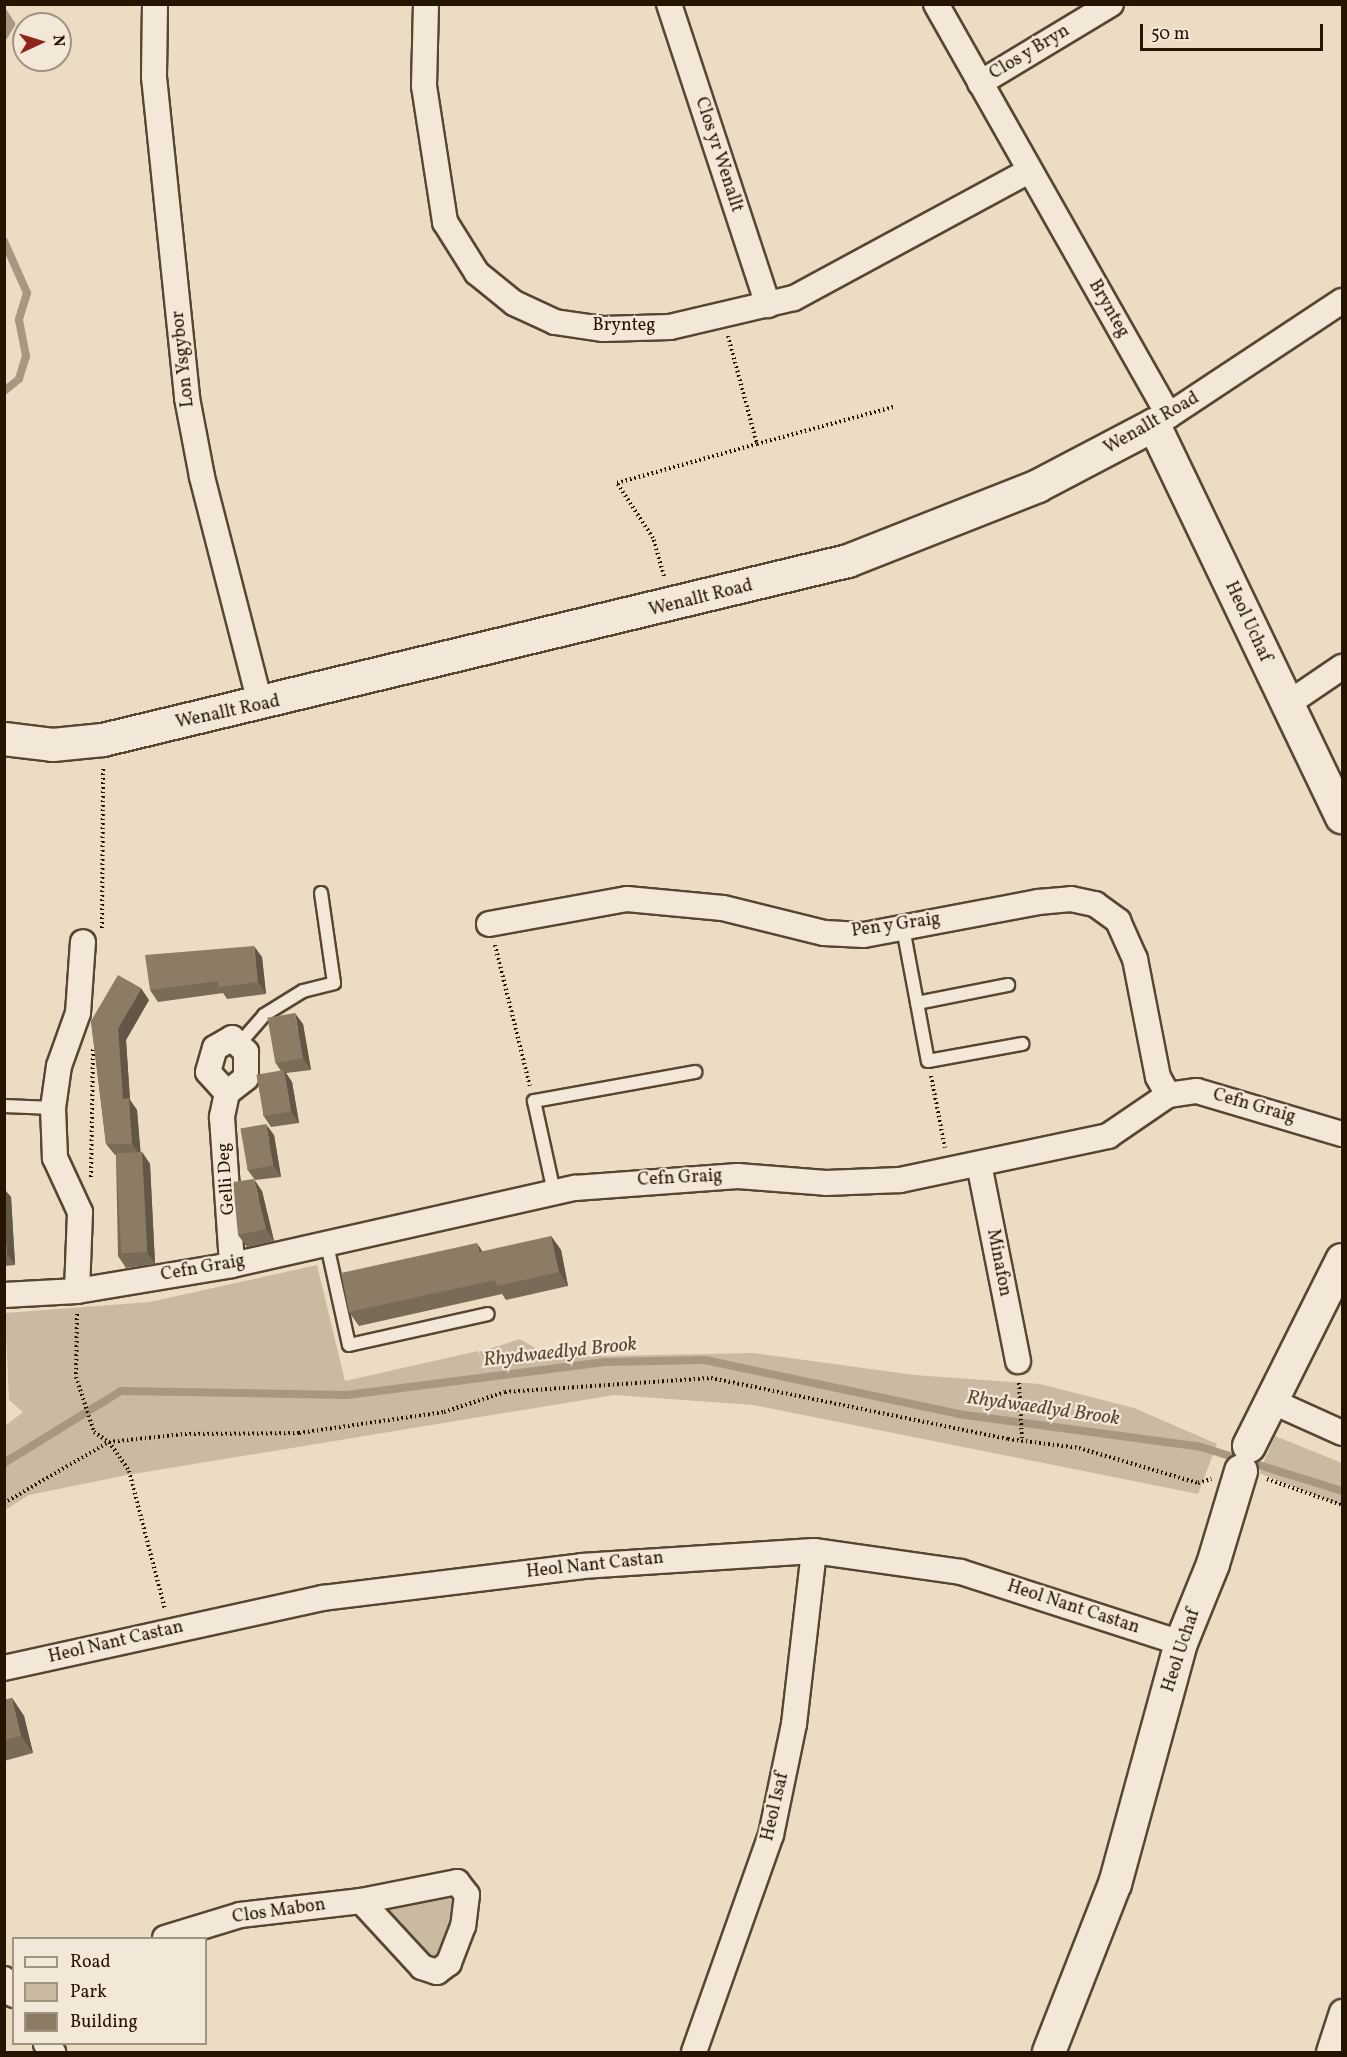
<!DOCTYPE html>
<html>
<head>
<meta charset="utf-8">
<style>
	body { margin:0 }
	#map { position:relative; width:1347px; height:2057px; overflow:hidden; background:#ecdcc3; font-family:Vollkorn,serif }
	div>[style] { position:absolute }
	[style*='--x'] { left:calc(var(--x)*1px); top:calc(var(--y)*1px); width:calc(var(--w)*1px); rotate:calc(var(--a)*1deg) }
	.green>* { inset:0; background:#cabaa2 }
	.stream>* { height:8px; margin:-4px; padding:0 4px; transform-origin:4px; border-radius:4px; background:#a89881 }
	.path>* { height:4px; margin-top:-2px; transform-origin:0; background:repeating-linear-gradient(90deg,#251401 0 1.5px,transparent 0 4.5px) }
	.roads { filter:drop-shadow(2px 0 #574632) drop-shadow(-2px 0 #574632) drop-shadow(0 2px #574632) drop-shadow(0 -2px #574632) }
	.service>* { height:12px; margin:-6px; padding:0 6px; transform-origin:6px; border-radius:6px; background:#f3e8d8 }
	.minor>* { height:24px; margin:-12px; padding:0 12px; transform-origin:12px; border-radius:12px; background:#f3e8d8 }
	.tertiary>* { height:32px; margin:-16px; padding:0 16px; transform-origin:16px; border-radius:16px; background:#f3e8d8 }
	.wall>* { inset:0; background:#786b58 }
	.shaded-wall>* { inset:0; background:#625747 }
	.building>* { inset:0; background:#8c7c66; transform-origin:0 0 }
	span { translate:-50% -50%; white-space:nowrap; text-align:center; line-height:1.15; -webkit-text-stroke:4.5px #f3e8d8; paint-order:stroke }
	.street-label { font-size:18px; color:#251401 }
	.water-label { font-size:20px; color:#594934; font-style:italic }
	.frame { position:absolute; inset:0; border:6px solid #251401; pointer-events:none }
	.legend { position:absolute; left:12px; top:1937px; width:195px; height:108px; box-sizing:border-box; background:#f3e8d8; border:2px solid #a19382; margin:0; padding:8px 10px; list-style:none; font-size:18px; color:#251401 }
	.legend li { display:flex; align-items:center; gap:12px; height:30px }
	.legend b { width:30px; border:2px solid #a19382 }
	.north { position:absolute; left:12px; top:12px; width:60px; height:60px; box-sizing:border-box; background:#f3e8d8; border:2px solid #a19382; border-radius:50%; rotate:86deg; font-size:16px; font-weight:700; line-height:24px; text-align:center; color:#251401 }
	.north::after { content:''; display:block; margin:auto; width:21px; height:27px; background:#8f2418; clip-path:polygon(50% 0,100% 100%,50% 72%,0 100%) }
	.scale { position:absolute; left:1140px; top:24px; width:183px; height:27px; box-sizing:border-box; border:3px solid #251401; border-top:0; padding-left:8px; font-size:18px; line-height:21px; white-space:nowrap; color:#251401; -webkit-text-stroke:4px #f3e8d8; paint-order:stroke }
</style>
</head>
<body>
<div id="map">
	<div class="green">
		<div style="clip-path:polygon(317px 1265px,345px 1381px,478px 1351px,494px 1388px,479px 1352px,520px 1339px,550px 1357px,752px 1353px,915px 1375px,1040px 1384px,1134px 1408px,1217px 1444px,1198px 1494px,753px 1405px,614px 1395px,127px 1475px,29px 1495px,5px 1510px,5px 1426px,23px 1412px,9px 1400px,5px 1313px,150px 1302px)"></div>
		<div style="clip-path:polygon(1275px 1436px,1342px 1463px,1342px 1506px,1259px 1473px)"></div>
		<div style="clip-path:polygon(409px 1892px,467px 1895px,437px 1972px,361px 1901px)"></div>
	</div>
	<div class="stream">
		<div style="--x:4;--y:13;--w:13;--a:58"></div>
		<div style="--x:11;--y:24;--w:14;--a:120"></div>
		<div style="--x:4;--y:241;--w:57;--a:66.1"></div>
		<div style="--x:27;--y:293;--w:28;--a:107"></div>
		<div style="--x:19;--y:320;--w:37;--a:79"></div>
		<div style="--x:26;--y:356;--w:24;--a:107"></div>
		<div style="--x:19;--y:379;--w:19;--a:141"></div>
		<div style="--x:4;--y:1463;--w:137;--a:-31.6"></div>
		<div style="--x:121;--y:1391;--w:226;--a:1"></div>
		<div style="--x:347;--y:1395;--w:260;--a:-7.3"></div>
		<div style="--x:605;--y:1362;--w:100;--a:-1.1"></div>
		<div style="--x:705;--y:1360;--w:259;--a:12"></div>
		<div style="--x:958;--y:1414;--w:245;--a:7.7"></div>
		<div style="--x:1201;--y:1447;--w:148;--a:17.3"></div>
	</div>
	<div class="path">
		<div style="--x:728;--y:336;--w:112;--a:75"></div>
		<div style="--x:757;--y:444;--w:141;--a:-15.2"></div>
		<div style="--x:664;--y:576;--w:40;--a:-106"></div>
		<div style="--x:653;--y:538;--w:66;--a:-123.2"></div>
		<div style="--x:617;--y:483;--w:145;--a:-15.6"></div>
		<div style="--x:102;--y:928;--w:160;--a:-89.6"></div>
		<div style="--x:495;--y:945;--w:145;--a:76.1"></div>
		<div style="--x:931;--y:1076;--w:73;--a:79"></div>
		<div style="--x:91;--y:1177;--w:130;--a:-89.1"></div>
		<div style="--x:77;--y:1314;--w:63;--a:90.9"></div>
		<div style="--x:76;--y:1377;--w:58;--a:71.9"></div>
		<div style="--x:94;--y:1432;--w:18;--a:34"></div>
		<div style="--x:109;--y:1442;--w:35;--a:55"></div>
		<div style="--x:129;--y:1471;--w:143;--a:75.4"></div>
		<div style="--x:1019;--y:1383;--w:58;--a:87"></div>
		<div style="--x:1267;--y:1479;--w:79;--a:19.1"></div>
		<div style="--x:4;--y:1503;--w:121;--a:-30.2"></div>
		<div style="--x:109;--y:1442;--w:76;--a:-6"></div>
		<div style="--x:185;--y:1434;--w:114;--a:-0.5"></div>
		<div style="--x:299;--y:1433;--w:147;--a:-8.2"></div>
		<div style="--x:444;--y:1412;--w:64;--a:-18.2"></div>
		<div style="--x:505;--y:1392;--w:206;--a:-3.9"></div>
		<div style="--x:711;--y:1378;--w:303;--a:11.6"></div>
		<div style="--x:1008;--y:1439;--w:72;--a:7.2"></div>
		<div style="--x:1079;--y:1448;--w:124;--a:16.4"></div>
		<div style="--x:1198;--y:1483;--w:14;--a:-17"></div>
	</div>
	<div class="roads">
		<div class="service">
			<div style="--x:903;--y:928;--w:135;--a:79.4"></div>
			<div style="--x:928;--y:1061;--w:96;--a:-10.3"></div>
			<div style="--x:917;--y:1003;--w:93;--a:-11.2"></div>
			<div style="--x:240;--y:1043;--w:37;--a:-49"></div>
			<div style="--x:264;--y:1015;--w:46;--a:-31.6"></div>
			<div style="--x:303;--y:991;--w:32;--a:-14"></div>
			<div style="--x:334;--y:983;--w:91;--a:-98.2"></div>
			<div style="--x:4;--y:1106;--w:49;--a:2.3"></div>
			<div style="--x:554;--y:1192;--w:93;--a:-102.4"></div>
			<div style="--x:534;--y:1101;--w:164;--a:-10.2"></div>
			<div style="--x:327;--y:1245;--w:102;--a:77.6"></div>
			<div style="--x:349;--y:1345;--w:142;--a:-12.6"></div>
		</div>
		<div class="minor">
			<div style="--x:155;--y:4;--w:73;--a:90.8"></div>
			<div style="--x:154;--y:77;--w:323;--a:84.1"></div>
			<div style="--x:187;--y:398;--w:80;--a:79.2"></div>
			<div style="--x:202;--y:477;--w:236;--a:75.6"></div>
			<div style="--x:426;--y:4;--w:82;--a:91.4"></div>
			<div style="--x:424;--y:86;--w:138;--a:81.2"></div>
			<div style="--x:445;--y:222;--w:60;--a:57.9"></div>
			<div style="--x:477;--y:273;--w:48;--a:39"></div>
			<div style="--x:514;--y:303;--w:45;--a:24.9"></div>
			<div style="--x:555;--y:322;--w:49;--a:8.3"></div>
			<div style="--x:603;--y:329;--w:67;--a:-1.7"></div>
			<div style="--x:670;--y:327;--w:127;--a:-13.2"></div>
			<div style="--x:794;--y:298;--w:267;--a:-28.4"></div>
			<div style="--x:669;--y:4;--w:317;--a:71.8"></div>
			<div style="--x:936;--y:4;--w:473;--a:60.5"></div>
			<div style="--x:980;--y:83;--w:153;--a:-31.1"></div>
			<div style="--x:1156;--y:424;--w:223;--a:-33.5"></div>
			<div style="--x:1286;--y:705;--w:68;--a:-34.2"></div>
			<div style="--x:489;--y:924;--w:140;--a:-10.3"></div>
			<div style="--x:627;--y:899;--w:96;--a:5.4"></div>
			<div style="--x:723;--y:908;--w:104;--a:13.9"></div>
			<div style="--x:824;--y:933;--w:40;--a:2.9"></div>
			<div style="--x:864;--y:935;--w:177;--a:-10.7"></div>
			<div style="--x:1038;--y:902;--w:33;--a:-5"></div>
			<div style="--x:1071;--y:899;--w:25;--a:12"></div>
			<div style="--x:1095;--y:904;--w:29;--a:36"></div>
			<div style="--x:1118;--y:921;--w:42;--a:65.9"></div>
			<div style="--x:1135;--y:959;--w:120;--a:79"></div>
			<div style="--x:1158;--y:1077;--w:21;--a:61"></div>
			<div style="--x:227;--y:1093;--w:28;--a:-132"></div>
			<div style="--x:208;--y:1072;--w:25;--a:-74"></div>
			<div style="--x:215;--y:1048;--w:20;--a:-30"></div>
			<div style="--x:232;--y:1038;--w:20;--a:45"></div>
			<div style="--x:246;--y:1052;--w:26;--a:90"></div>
			<div style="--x:246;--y:1078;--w:24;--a:142"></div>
			<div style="--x:227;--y:1093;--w:25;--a:102"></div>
			<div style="--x:222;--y:1117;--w:148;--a:86.1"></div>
			<div style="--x:979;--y:1164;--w:201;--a:78.8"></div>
			<div style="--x:77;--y:1291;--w:79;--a:-87.8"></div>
			<div style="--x:80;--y:1212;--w:60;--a:-114.8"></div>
			<div style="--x:55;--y:1158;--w:50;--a:-92.3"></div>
			<div style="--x:53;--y:1108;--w:42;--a:-81.9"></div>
			<div style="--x:59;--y:1066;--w:56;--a:-70.3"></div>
			<div style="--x:78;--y:1013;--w:71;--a:-86"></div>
			<div style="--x:4;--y:1295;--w:73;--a:-3.1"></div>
			<div style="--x:77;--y:1291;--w:157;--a:-9.5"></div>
			<div style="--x:232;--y:1265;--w:352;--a:-12.7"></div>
			<div style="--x:575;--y:1188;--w:163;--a:-4.2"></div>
			<div style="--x:738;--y:1176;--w:88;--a:4.5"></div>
			<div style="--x:826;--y:1183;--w:74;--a:-2.3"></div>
			<div style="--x:900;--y:1180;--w:213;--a:-11.9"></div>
			<div style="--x:1108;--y:1136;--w:73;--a:-34.3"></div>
			<div style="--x:1168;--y:1095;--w:29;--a:-8"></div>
			<div style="--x:1197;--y:1091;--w:151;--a:16.5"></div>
			<div style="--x:1269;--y:1400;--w:80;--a:24.3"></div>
			<div style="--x:4;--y:1668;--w:327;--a:-12.4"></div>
			<div style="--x:323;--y:1598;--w:261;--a:-7"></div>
			<div style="--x:582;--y:1566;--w:232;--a:-3.7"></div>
			<div style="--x:814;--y:1551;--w:148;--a:8.1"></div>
			<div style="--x:961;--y:1572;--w:231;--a:17.9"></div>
			<div style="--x:165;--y:1938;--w:78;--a:-17"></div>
			<div style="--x:240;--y:1915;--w:122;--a:-6.6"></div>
			<div style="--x:361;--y:1901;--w:98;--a:-11.2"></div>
			<div style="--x:457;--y:1882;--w:16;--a:52"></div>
			<div style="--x:467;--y:1895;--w:31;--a:97"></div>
			<div style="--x:463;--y:1926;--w:40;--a:111"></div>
			<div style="--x:449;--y:1963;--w:15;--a:143"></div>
			<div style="--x:437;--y:1972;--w:16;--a:-162"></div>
			<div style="--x:422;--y:1967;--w:90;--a:-132.7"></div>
			<div style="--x:4;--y:1979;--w:19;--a:58"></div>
			<div style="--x:46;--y:2044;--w:11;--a:49"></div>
			<div style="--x:694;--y:2052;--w:230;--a:-70.5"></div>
			<div style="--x:771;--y:1835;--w:113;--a:-78.3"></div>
			<div style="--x:794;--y:1724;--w:174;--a:-83.4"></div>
			<div style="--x:1329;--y:2052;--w:42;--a:-72"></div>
		</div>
		<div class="tertiary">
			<div style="--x:4;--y:739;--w:49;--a:7"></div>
			<div style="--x:53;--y:745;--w:50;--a:-5.7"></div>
			<div style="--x:103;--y:740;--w:766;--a:-13.51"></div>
			<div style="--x:848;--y:561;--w:204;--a:-21.5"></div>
			<div style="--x:1038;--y:486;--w:131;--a:-27.7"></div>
			<div style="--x:1154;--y:425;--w:435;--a:64.4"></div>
			<div style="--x:1249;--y:1446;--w:208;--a:-63.4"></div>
			<div style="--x:1049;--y:2052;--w:180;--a:-68.6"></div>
			<div style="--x:1115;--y:1884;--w:250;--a:-74.7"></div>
			<div style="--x:1181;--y:1643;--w:85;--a:-67.9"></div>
			<div style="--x:1213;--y:1564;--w:97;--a:-73.2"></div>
		</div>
	</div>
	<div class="wall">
		<div style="clip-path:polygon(262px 957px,266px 994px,227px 999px,223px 993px,158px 1002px,150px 990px)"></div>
		<div style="clip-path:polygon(149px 1000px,126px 1040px,130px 1100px,137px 1110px,140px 1152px,142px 1152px,150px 1164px,155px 1264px,126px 1268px,118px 1256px,116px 1155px,115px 1155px,106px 1144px,91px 1021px)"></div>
		<div style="clip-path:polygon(303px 1024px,311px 1070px,286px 1073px,292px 1082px,299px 1123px,271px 1127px,263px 1115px,281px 1071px,275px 1062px)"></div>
		<div style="clip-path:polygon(274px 1135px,281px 1177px,255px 1180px,247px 1169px)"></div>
		<div style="clip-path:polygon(4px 1189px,11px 1197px,15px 1265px,4px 1266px)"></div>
		<div style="clip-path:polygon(262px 1191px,274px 1241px,247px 1247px,238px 1235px)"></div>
		<div style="clip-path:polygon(551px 1236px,561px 1250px,568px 1286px,506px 1300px,502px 1294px,359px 1326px,349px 1312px)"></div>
		<div style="clip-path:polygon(12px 1698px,24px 1716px,33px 1753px,4px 1761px,4px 1700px)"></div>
	</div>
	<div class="shaded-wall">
		<div style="clip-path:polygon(254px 946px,262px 957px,266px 994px,258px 982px)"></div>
		<div style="clip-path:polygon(141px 988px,149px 1000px,126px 1040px,130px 1100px,137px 1110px,141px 1156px,132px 1144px,123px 1099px,118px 1029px)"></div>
		<div style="clip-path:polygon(295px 1013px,303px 1024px,311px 1070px,303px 1058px)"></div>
		<div style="clip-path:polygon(284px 1070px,292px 1082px,299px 1123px,291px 1111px)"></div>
		<div style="clip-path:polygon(266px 1124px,274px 1135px,281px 1177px,273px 1165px)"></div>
		<div style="clip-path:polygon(142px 1152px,150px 1164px,155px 1264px,147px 1252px)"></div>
		<div style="clip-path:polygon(254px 1179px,262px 1191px,274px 1241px,266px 1229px)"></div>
		<div style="clip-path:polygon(4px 1189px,11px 1197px,15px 1265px,7px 1253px,4px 1215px)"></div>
		<div style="clip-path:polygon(551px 1236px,561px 1250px,568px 1286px,559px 1272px)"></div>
		<div style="clip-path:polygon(477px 1243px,486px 1257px,479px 1252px)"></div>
		<div style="clip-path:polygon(12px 1698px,24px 1716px,33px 1753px,21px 1736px)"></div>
	</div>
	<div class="building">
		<div style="clip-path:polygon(254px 946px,258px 982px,219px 987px,218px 981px,150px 990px,145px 955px)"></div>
		<div style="clip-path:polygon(118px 975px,141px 988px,118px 1029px,123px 1099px,129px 1098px,132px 1144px,106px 1144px,91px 1021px)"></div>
		<div style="left:295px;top:1013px;width:46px;height:28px;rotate:80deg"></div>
		<div style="left:284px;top:1070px;width:42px;height:28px;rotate:80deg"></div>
		<div style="left:266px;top:1124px;width:42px;height:26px;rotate:80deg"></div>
		<div style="left:142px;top:1152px;width:100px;height:26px;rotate:87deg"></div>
		<div style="clip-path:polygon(254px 1179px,266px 1229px,238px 1235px,233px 1182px)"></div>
		<div style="clip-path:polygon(4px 1215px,7px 1253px,4px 1253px)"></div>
		<div style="clip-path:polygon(551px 1236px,559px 1272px,497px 1286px,495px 1280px,349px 1312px,341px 1273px,477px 1243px,479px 1252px)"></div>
		<div style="clip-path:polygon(12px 1698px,21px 1736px,4px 1740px,4px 1700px)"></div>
	</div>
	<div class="street-label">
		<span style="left:1030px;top:53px;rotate:-31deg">Clos y Bryn</span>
		<span style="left:718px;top:155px;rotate:72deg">Clos yr Wenallt</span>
		<span style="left:1108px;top:309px;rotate:60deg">Brynteg</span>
		<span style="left:624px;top:326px">Brynteg</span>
		<span style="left:184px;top:359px;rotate:-96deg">Lon Ysgybor</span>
		<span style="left:1152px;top:424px;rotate:-30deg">Wenallt Road</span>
		<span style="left:701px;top:599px;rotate:-14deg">Wenallt Road</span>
		<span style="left:1247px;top:622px;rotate:65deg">Heol Uchaf</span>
		<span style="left:228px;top:713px;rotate:-12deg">Wenallt Road</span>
		<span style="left:896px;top:926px;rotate:-8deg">Pen y Graig</span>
		<span style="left:1254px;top:1107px;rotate:16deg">Cefn Graig</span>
		<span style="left:227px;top:1179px;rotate:-94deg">Gelli Deg</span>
		<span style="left:680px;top:1179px;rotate:-3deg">Cefn Graig</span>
		<span style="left:998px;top:1263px;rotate:79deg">Minafon</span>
		<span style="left:203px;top:1269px;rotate:-10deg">Cefn Graig</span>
		<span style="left:595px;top:1566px;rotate:-6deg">Heol Nant Castan</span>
		<span style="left:1073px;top:1608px;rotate:18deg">Heol Nant Castan</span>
		<span style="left:116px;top:1643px;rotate:-13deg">Heol Nant Castan</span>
		<span style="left:1182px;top:1651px;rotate:-72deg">Heol Uchaf</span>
		<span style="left:776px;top:1807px;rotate:-77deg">Heol Isaf</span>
		<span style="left:279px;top:1912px;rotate:-8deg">Clos Mabon</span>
	</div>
	<div class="water-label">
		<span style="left:560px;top:1353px;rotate:-6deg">Rhydwaedlyd Brook</span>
		<span style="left:1043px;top:1409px;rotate:8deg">Rhydwaedlyd Brook</span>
	</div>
	<div class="frame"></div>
	<ul class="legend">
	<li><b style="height:8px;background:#f3e8d8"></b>Road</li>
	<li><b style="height:16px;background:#cabaa2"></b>Park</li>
	<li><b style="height:16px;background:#8c7c66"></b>Building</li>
	</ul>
	<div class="north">N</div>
	<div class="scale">50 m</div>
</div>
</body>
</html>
